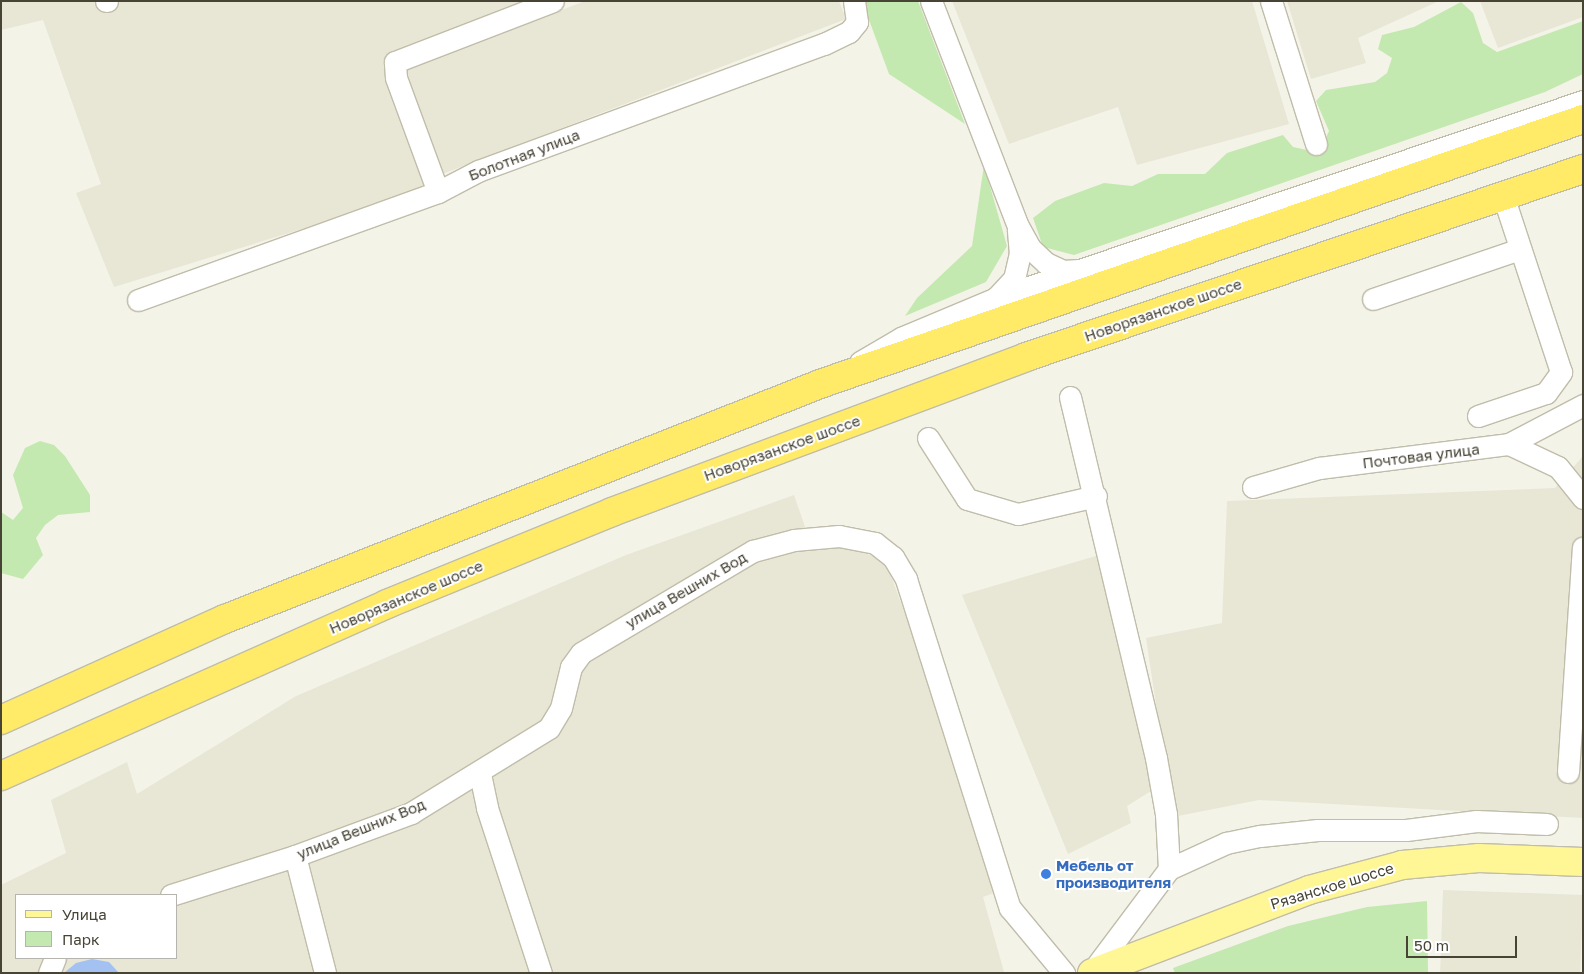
<!DOCTYPE html>
<html>
<head>
<meta charset="utf-8">
<style>
	body { margin:0 }
	#map { position:relative; width:1584px; height:974px; overflow:hidden; background:#f4f3e8; font-family:"Golos Text",sans-serif }
	div>[style] { position:absolute }
	[style*='--x'] { left:calc(var(--x)*1px); top:calc(var(--y)*1px); width:calc(var(--w)*1px); rotate:calc(var(--a)*1deg) }
	.residential>* { inset:0; background:#e8e6d5; transform-origin:0 0 }
	.green>* { inset:0; background:#c3e9b0 }
	.water>* { inset:0; background:#a3c1f1 }
	.roads { filter:drop-shadow(1px 0 #c0bdaa) drop-shadow(-1px 0 #c0bdaa) drop-shadow(0 1px #c0bdaa) drop-shadow(0 -1px #c0bdaa) }
	.minor>* { height:21px; margin:-10.5px; padding:0 10.5px; transform-origin:10.5px; border-radius:10.5px; background:#fff }
	.major>* { height:28px; margin:-14px; padding:0 14px; transform-origin:14px; border-radius:14px; background:#fff695 }
	.highway>* { height:28px; margin:-14px; padding:0 14px; transform-origin:14px; border-radius:14px; background:#ffeb67 }
	.dots>* { width:14px; height:14px; translate:-50% -50%; box-sizing:border-box; border:2px solid #fff; border-radius:50% }
	span { translate:-50% -50%; white-space:nowrap; text-align:center; line-height:1.15; -webkit-text-stroke:4px #fff; paint-order:stroke }
	.street-label { font-size:15px; color:#474436 }
	.shop-label { font-size:15px; color:#366cbe; font-weight:700 }
	.left { translate:0 -50%; text-align:left }
	.frame { position:absolute; inset:0; border:2px solid #474436; pointer-events:none }
	.legend { position:absolute; left:15px; top:894px; width:162px; height:65px; box-sizing:border-box; background:#fff; border:1px solid #b5b4af; margin:0; padding:6px 9px; list-style:none; font-size:15px; color:#474436 }
	.legend li { display:flex; align-items:center; gap:10px; height:25px }
	.legend b { width:25px; border:1px solid #b5b4af }
	.scale { position:absolute; left:1406px; top:936px; width:111px; height:22px; box-sizing:border-box; border:2px solid #474436; border-top:0; padding-left:6px; font-size:15px; line-height:18px; white-space:nowrap; color:#474436; -webkit-text-stroke:4px #fff; paint-order:stroke }
</style>
</head>
<body>
<div id="map">
	<div class="residential">
		<div style="clip-path:polygon(1px 1px,540px 1px,384px 60px,432px 189px,114px 287px,76px 193px,101px 184px,43px 20px,1px 30px)"></div>
		<div style="clip-path:polygon(585px 1px,839px 1px,846px 19px,440px 175px,401px 72px)"></div>
		<div style="clip-path:polygon(952px 1px,1252px 1px,1289px 124px,1137px 165px,1118px 107px,1009px 144px)"></div>
		<div style="clip-path:polygon(1287px 1px,1439px 1px,1358px 38px,1366px 63px,1311px 79px)"></div>
		<div style="clip-path:polygon(1480px 1px,1583px 1px,1583px 17px,1498px 48px)"></div>
		<div style="clip-path:polygon(1583px 456px,1583px 818px,1259px 800px,1173px 817px,1146px 638px,1222px 623px,1227px 501px,1555px 488px)"></div>
		<div style="clip-path:polygon(evenodd,794px 495px,811px 544px,836px 544px,885px 560px,936px 697px,994px 893px,983px 897px,1004px 972px,1px 973px,1px 885px,66px 853px,51px 800px,127px 762px,137px 794px,296px 696px,626px 555px,794px 495px,16px 895px,176px 895px,176px 958px,16px 958px,16px 895px)"></div>
		<div style="clip-path:polygon(1096px 556px,1140px 724px,1151px 791px,1127px 806px,1131px 823px,1068px 854px,962px 595px)"></div>
		<div style="left:1443px;top:890px;width:140px;height:83px;rotate:2deg"></div>
	</div>
	<div class="green">
		<div style="clip-path:polygon(862px 1px,918px 1px,965px 124px,889px 74px)"></div>
		<div style="clip-path:polygon(1461px 2px,1473px 13px,1483px 43px,1497px 52px,1583px 21px,1583px 74px,1545px 92px,1074px 255px,1043px 247px,1033px 218px,1055px 201px,1104px 183px,1132px 186px,1158px 174px,1205px 174px,1227px 153px,1283px 135px,1293px 147px,1307px 150px,1322px 146px,1329px 131px,1316px 101px,1326px 90px,1375px 82px,1387px 73px,1392px 58px,1378px 49px,1382px 35px,1414px 27px)"></div>
		<div style="clip-path:polygon(984px 165px,1007px 246px,986px 282px,905px 316px,917px 298px,972px 246px)"></div>
		<div style="clip-path:polygon(40px 441px,54px 445px,65px 456px,90px 495px,90px 512px,58px 515px,45px 525px,36px 538px,43px 555px,23px 579px,1px 573px,1px 512px,13px 520px,23px 508px,13px 475px,25px 448px)"></div>
		<div style="clip-path:polygon(1427px 901px,1428px 973px,1175px 973px,1173px 968px,1288px 926px,1367px 907px)"></div>
	</div>
	<div class="water">
		<div style="clip-path:polygon(92px 959px,109px 962px,119px 973px,64px 973px,76px 963px)"></div>
	</div>
	<div class="roads">
		<div class="minor">
			<div style="--x:106;--y:1;--w:1;--a:0"></div>
			<div style="--x:931;--y:1;--w:241;--a:68.9"></div>
			<div style="--x:1018;--y:226;--w:26;--a:61"></div>
			<div style="--x:1031;--y:249;--w:21;--a:43"></div>
			<div style="--x:1046;--y:263;--w:19;--a:25"></div>
			<div style="--x:1063;--y:271;--w:16;--a:-4"></div>
			<div style="--x:1271;--y:1;--w:150;--a:72.5"></div>
			<div style="--x:438;--y:192;--w:121;--a:-110.2"></div>
			<div style="--x:396;--y:78;--w:16;--a:-94"></div>
			<div style="--x:395;--y:62;--w:169;--a:-21.1"></div>
			<div style="--x:996;--y:298;--w:26;--a:-47"></div>
			<div style="--x:1014;--y:279;--w:26;--a:-77"></div>
			<div style="--x:1020;--y:254;--w:25;--a:-95"></div>
			<div style="--x:1373;--y:299;--w:155;--a:-18.8"></div>
			<div style="--x:138;--y:300;--w:319;--a:-19.8"></div>
			<div style="--x:438;--y:192;--w:45;--a:-27.7"></div>
			<div style="--x:478;--y:171;--w:369;--a:-20.2"></div>
			<div style="--x:824;--y:44;--w:28;--a:-26"></div>
			<div style="--x:849;--y:32;--w:13;--a:-51"></div>
			<div style="--x:857;--y:22;--w:21;--a:-98"></div>
			<div style="--x:860;--y:362;--w:48;--a:-30.3"></div>
			<div style="--x:901;--y:338;--w:103;--a:-22.8"></div>
			<div style="--x:996;--y:298;--w:619;--a:-18.55"></div>
			<div style="--x:1070;--y:397;--w:371;--a:76.6"></div>
			<div style="--x:1156;--y:758;--w:57;--a:79.9"></div>
			<div style="--x:1166;--y:814;--w:55;--a:86.9"></div>
			<div style="--x:1169;--y:869;--w:130;--a:126.9"></div>
			<div style="--x:1478;--y:416;--w:72;--a:-18.7"></div>
			<div style="--x:1546;--y:393;--w:26;--a:-54"></div>
			<div style="--x:1561;--y:372;--w:185;--a:-108.2"></div>
			<div style="--x:928;--y:438;--w:72;--a:57.4"></div>
			<div style="--x:967;--y:499;--w:53;--a:16.4"></div>
			<div style="--x:1018;--y:514;--w:80;--a:-13"></div>
			<div style="--x:1509;--y:444;--w:54;--a:25.1"></div>
			<div style="--x:1558;--y:467;--w:40;--a:51"></div>
			<div style="--x:1253;--y:487;--w:69;--a:-16.1"></div>
			<div style="--x:1319;--y:468;--w:192;--a:-7.2"></div>
			<div style="--x:1509;--y:444;--w:84;--a:-27.8"></div>
			<div style="--x:1568;--y:772;--w:225;--a:-86.2"></div>
			<div style="--x:480;--y:774;--w:35;--a:78"></div>
			<div style="--x:487;--y:808;--w:174;--a:71.9"></div>
			<div style="--x:295;--y:856;--w:121;--a:75.6"></div>
			<div style="--x:1169;--y:869;--w:63;--a:-24.5"></div>
			<div style="--x:1226;--y:843;--w:35;--a:-12"></div>
			<div style="--x:1260;--y:836;--w:58;--a:-5.9"></div>
			<div style="--x:1318;--y:830;--w:88;--a:0"></div>
			<div style="--x:1406;--y:830;--w:71;--a:-7.3"></div>
			<div style="--x:1476;--y:821;--w:71;--a:2.4"></div>
			<div style="--x:171;--y:895;--w:130;--a:-17.5"></div>
			<div style="--x:295;--y:856;--w:124;--a:-20.3"></div>
			<div style="--x:411;--y:813;--w:162;--a:-31.6"></div>
			<div style="--x:549;--y:728;--w:23;--a:-59"></div>
			<div style="--x:561;--y:708;--w:42;--a:-76.3"></div>
			<div style="--x:571;--y:667;--w:17;--a:-54"></div>
			<div style="--x:581;--y:653;--w:200;--a:-30.7"></div>
			<div style="--x:753;--y:551;--w:42;--a:-15"></div>
			<div style="--x:794;--y:540;--w:45;--a:-5.1"></div>
			<div style="--x:839;--y:536;--w:37;--a:11"></div>
			<div style="--x:875;--y:543;--w:23;--a:38"></div>
			<div style="--x:893;--y:557;--w:26;--a:59"></div>
			<div style="--x:906;--y:579;--w:345;--a:72.5"></div>
			<div style="--x:1010;--y:908;--w:85;--a:50.3"></div>
			<div style="--x:49;--y:973;--w:16;--a:-68"></div>
		</div>
		<div class="major">
			<div style="--x:1092;--y:973;--w:232;--a:-20.9"></div>
			<div style="--x:1309;--y:890;--w:96;--a:-15"></div>
			<div style="--x:1402;--y:865;--w:77;--a:-5.2"></div>
			<div style="--x:1479;--y:858;--w:104;--a:2.2"></div>
		</div>
		<div class="highway">
			<div style="--x:1;--y:720;--w:246;--a:-24.3"></div>
			<div style="--x:225;--y:619;--w:640;--a:-21.55"></div>
			<div style="--x:820;--y:384;--w:808;--a:-19.15"></div>
			<div style="--x:1;--y:776;--w:423;--a:-24"></div>
			<div style="--x:387;--y:604;--w:243;--a:-22.2"></div>
			<div style="--x:612;--y:512;--w:442;--a:-20.5"></div>
			<div style="--x:1026;--y:357;--w:588;--a:-18.65"></div>
		</div>
	</div>
	<div class="dots">
		<div style="left:1046px;top:874px;background:#3f7fe0"></div>
	</div>
	<div class="street-label">
		<span style="left:524px;top:155px;rotate:-21deg">Болотная улица</span>
		<span style="left:1163px;top:310px;rotate:-19deg">Новорязанское шоссе</span>
		<span style="left:782px;top:448px;rotate:-20deg">Новорязанское шоссе</span>
		<span style="left:1421px;top:456px;rotate:-7deg">Почтовая улица</span>
		<span style="left:686px;top:590px;rotate:-30deg">улица Вешних Вод</span>
		<span style="left:406px;top:597px;rotate:-23deg">Новорязанское шоссе</span>
		<span style="left:361px;top:829px;rotate:-22deg">улица Вешних Вод</span>
		<span style="left:1332px;top:886px;rotate:-17deg">Рязанское шоссе</span>
	</div>
	<div class="shop-label">
		<span class="left" style="left:1056px;top:874px">Мебель от<br>производителя</span>
	</div>
	<div class="frame"></div>
	<ul class="legend">
	<li><b style="height:6px;background:#fff695"></b>Улица</li>
	<li><b style="height:14px;background:#c3e9b0"></b>Парк</li>
	</ul>
	<div class="scale">50 m</div>
</div>
</body>
</html>
